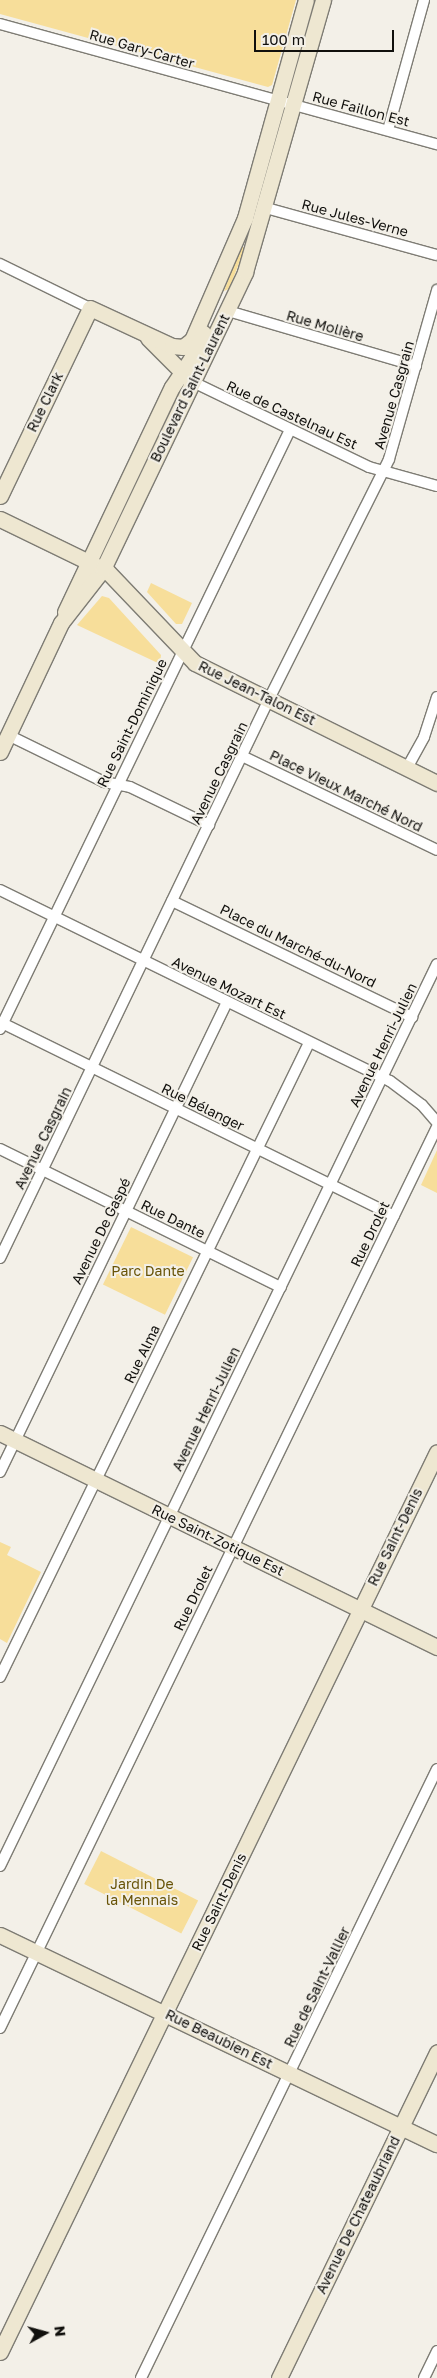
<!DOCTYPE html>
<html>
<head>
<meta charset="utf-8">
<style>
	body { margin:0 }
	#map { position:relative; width:437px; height:2378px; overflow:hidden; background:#f3f0e8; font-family:"Golos Text",sans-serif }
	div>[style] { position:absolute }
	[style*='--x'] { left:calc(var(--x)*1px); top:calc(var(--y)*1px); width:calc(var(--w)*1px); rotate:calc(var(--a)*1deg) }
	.green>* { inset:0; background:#f7de9a; transform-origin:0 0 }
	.roads { filter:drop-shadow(1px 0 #7e7c74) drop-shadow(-1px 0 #7e7c74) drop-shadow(0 1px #7e7c74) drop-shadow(0 -1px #7e7c74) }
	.street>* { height:10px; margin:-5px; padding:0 5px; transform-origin:5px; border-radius:5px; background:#fff }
	.secondary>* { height:15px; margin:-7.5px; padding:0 7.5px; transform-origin:7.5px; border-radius:7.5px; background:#eee7d1 }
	span { translate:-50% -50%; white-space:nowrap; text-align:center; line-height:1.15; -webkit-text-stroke:4px #f3f0e8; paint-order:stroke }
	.street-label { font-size:14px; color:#11100d }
	.park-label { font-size:14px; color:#685307 }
	.north { position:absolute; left:20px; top:2308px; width:50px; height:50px; -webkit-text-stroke:4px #f3f0e8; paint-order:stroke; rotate:83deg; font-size:14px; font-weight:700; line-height:20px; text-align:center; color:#11100d }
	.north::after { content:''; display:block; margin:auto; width:18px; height:22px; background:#11100d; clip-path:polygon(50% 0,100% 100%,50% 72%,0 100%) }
	.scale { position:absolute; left:254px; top:30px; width:140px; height:22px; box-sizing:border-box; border:2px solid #11100d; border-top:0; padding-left:6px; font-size:15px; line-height:18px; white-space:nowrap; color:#11100d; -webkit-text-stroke:4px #f3f0e8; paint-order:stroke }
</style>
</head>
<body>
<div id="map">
	<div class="green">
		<div style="clip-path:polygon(0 0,296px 0,272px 85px,268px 87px,0 14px)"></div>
		<div style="clip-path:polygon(241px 246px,245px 248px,229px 289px,224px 291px)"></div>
		<div style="clip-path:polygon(151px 583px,192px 603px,182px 624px,176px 624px,147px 592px)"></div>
		<div style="clip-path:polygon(102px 596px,109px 598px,161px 655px,160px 664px,77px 625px)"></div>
		<div style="clip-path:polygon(437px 1150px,437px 1193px,421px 1185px)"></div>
		<div style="left:131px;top:1227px;width:69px;height:64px;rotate:26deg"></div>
		<div style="clip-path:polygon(0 1542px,11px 1547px,7px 1555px,41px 1572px,7px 1643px,0 1639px)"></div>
		<div style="left:101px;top:1851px;width:109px;height:37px;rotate:27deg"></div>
	</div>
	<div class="roads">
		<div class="street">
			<div style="--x:0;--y:24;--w:453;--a:15.4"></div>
			<div style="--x:388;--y:130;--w:135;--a:-74.5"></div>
			<div style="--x:266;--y:208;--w:177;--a:15.4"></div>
			<div style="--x:0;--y:264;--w:100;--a:26.1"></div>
			<div style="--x:228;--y:311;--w:196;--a:16.3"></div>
			<div style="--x:193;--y:382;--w:195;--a:25.8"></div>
			<div style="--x:369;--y:467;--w:71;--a:15.6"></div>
			<div style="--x:8;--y:735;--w:107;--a:26.1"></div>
			<div style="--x:104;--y:782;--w:26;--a:11"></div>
			<div style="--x:130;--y:787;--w:88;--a:25.7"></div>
			<div style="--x:242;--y:756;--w:216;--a:25.7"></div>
			<div style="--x:407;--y:768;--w:35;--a:-61"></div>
			<div style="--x:424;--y:737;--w:42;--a:-72"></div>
			<div style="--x:0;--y:890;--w:434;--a:26.1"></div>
			<div style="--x:390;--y:1081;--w:40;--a:37"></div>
			<div style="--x:422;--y:1105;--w:23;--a:49"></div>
			<div style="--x:172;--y:901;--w:267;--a:25.8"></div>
			<div style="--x:0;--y:1022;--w:439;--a:26.2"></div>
			<div style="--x:0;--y:1029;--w:666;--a:-64.17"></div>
			<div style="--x:0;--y:1149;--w:313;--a:26.2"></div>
			<div style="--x:0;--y:1258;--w:620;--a:-64.3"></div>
			<div style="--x:269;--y:699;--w:268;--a:-63.4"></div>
			<div style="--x:389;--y:459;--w:176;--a:-74.1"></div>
			<div style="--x:0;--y:1472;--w:522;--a:-64.22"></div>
			<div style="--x:0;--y:1677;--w:705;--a:-64.02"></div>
			<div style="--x:0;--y:1866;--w:1002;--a:-64.15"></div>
			<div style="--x:0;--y:2028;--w:1001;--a:-64.13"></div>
			<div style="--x:141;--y:2378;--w:677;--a:-64.08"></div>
			<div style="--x:424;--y:2378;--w:30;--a:-64"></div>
		</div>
		<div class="secondary">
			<div style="--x:148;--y:338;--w:59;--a:45"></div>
			<div style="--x:0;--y:496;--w:208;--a:-64.4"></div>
			<div style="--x:90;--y:308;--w:90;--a:24.9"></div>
			<div style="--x:172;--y:346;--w:11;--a:5"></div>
			<div style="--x:183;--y:347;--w:11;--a:-38"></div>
			<div style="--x:192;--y:340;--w:133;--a:-66.5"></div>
			<div style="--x:245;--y:218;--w:226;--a:-74.4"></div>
			<div style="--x:0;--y:519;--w:119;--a:25.9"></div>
			<div style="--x:107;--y:571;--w:127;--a:46.3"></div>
			<div style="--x:195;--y:663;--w:270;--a:26.4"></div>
			<div style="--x:65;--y:612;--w:249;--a:-64.6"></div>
			<div style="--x:172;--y:387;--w:34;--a:-56"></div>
			<div style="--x:191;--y:359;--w:29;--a:-65"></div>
			<div style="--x:0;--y:752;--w:143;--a:-64.7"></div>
			<div style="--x:61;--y:623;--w:68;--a:-52.1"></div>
			<div style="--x:103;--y:569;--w:329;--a:-64.4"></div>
			<div style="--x:245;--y:272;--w:283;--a:-74"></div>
			<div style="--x:0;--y:1433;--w:487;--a:26.1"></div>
			<div style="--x:0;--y:1935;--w:484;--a:25.6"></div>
			<div style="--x:0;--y:2352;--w:1000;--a:-64.1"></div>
			<div style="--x:279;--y:2378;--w:362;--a:-64.1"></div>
		</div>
	</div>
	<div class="street-label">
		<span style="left:142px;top:49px;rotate:16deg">Rue Gary-Carter</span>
		<span style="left:361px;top:109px;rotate:15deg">Rue Faillon Est</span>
		<span style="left:355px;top:218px;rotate:15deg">Rue Jules-Verne</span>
		<span style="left:325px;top:326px;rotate:16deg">Rue Molière</span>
		<span style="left:190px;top:388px;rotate:-64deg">Boulevard Saint-Laurent</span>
		<span style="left:394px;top:395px;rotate:-74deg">Avenue Casgrain</span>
		<span style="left:45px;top:402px;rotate:-64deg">Rue Clark</span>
		<span style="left:292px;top:415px;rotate:25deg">Rue de Castelnau Est</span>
		<span style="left:257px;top:693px;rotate:26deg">Rue Jean-Talon Est</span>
		<span style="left:132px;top:723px;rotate:-64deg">Rue Saint-Dominique</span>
		<span style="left:219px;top:773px;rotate:-64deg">Avenue Casgrain</span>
		<span style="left:346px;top:791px;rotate:26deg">Place Vieux Marché Nord</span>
		<span style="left:298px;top:946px;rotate:26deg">Place du Marché-du-Nord</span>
		<span style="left:229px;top:988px;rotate:26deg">Avenue Mozart Est</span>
		<span style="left:383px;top:1045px;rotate:-64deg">Avenue Henri-Julien</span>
		<span style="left:203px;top:1107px;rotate:26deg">Rue Bélanger</span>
		<span style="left:43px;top:1138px;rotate:-64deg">Avenue Casgrain</span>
		<span style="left:173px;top:1219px;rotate:26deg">Rue Dante</span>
		<span style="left:101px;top:1231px;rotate:-64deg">Avenue De Gaspé</span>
		<span style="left:370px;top:1234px;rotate:-64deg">Rue Drolet</span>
		<span style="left:142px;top:1354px;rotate:-64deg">Rue Alma</span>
		<span style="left:206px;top:1409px;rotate:-64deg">Avenue Henri-Julien</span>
		<span style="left:395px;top:1537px;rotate:-64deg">Rue Saint-Denis</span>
		<span style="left:218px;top:1540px;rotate:26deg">Rue Saint-Zotique Est</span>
		<span style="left:193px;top:1598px;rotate:-64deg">Rue Drolet</span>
		<span style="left:219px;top:1902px;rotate:-64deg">Rue Saint-Denis</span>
		<span style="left:317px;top:1987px;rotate:-64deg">Rue de Saint-Vallier</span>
		<span style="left:219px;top:2039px;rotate:26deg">Rue Beaubien Est</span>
		<span style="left:358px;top:2215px;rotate:-64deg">Avenue De Chateaubriand</span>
	</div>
	<div class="park-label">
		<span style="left:148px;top:1271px">Parc Dante</span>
		<span style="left:142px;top:1892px">Jardin De<br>la Mennais</span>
	</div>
	<div class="north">N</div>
	<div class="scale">100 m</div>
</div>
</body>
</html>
